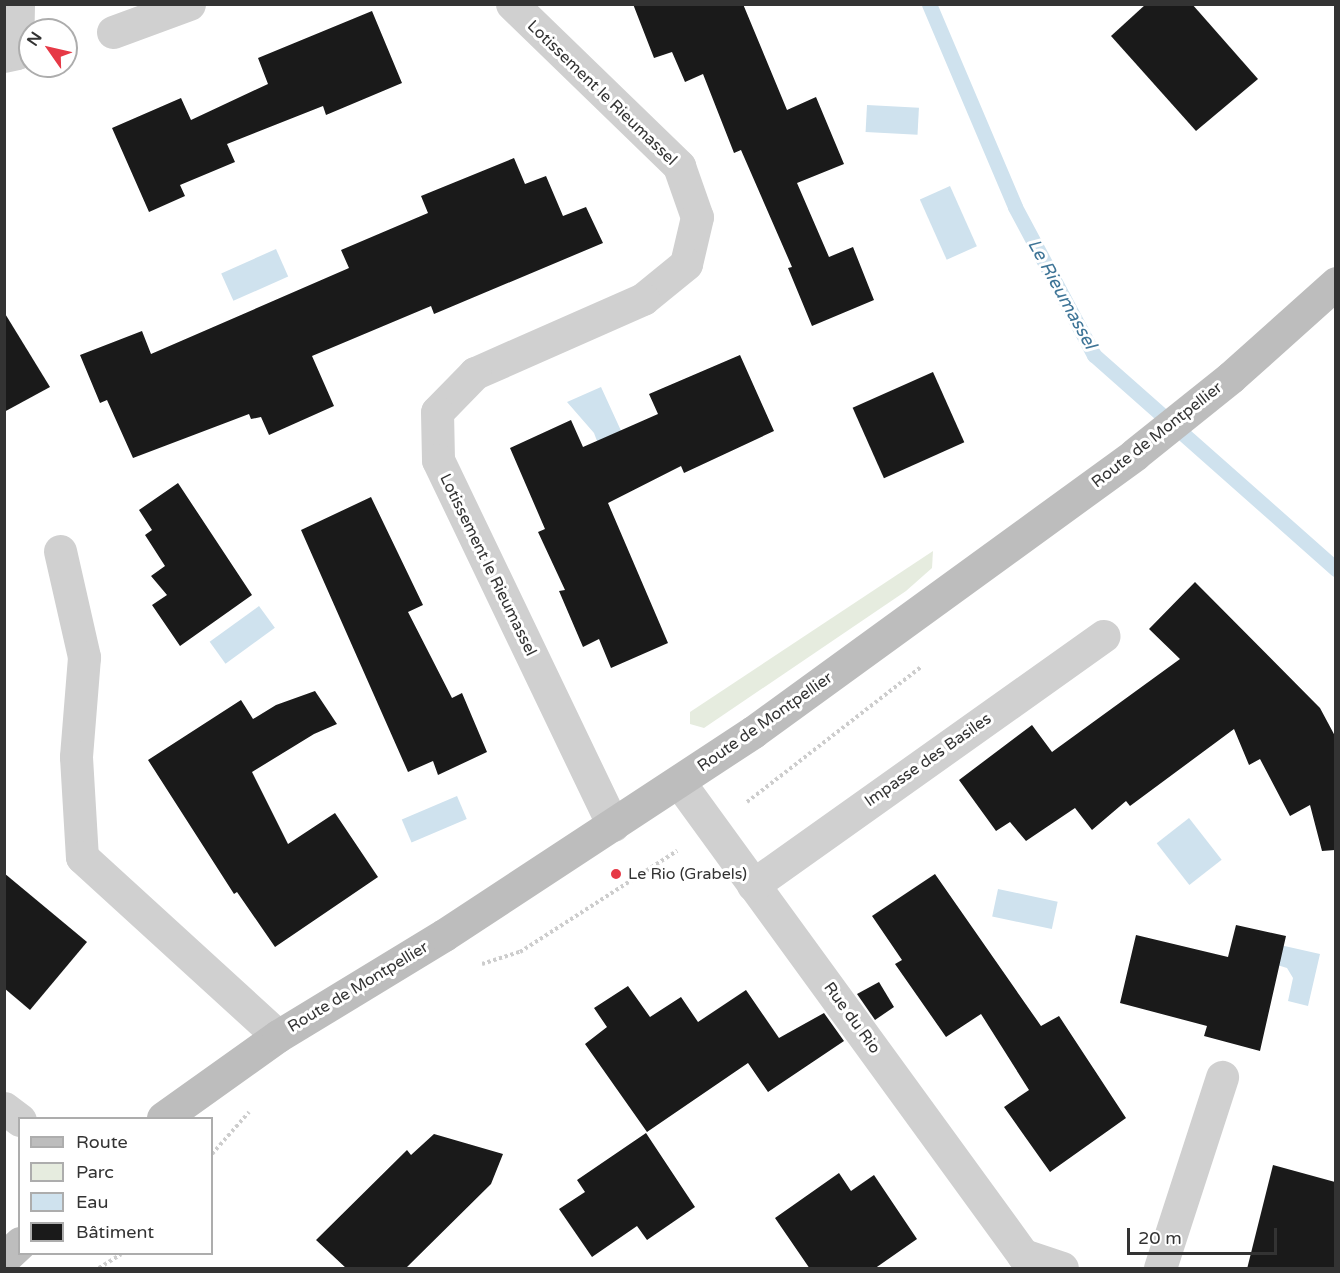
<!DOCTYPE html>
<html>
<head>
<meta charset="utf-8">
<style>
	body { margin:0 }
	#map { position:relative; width:1340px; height:1273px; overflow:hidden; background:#fff; font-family:"Varela Round",sans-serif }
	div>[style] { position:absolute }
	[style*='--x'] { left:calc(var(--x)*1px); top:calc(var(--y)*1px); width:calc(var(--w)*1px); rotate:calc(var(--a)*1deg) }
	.green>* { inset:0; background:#e6ecdf }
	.water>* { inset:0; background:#cfe2ee; transform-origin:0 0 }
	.stream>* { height:15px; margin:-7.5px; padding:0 7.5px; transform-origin:7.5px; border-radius:7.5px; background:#cfe2ee }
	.building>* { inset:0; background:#1a1a1a; transform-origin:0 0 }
	.path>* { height:4px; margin-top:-2px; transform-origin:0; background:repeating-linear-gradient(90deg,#cdcdcd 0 3px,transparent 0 6px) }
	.street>* { height:33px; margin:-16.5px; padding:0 16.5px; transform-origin:16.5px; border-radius:16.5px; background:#d0d0d0 }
	.secondary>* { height:33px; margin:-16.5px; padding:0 16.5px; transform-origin:16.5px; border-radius:16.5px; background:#bdbdbd }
	.dots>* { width:16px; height:16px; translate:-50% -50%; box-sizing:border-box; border:3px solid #fff; border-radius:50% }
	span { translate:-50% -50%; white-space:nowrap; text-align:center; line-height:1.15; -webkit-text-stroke:6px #fff; paint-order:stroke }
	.street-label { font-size:16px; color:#333 }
	.poi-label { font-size:16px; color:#333 }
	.left { translate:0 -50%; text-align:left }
	.water-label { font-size:18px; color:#3f7597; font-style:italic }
	.frame { position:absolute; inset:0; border:6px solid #333; pointer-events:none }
	.legend { position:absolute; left:18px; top:1117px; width:195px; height:138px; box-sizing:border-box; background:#fff; border:2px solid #adadad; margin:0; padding:8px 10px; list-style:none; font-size:18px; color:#333 }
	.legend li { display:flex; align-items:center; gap:12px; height:30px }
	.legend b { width:30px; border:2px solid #adadad }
	.north { position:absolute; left:18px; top:18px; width:60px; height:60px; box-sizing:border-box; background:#fff; border:2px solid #adadad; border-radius:50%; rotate:304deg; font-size:16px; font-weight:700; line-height:24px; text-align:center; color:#333 }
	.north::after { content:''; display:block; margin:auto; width:21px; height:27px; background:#e63946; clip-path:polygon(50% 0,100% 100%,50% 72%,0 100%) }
	.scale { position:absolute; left:1127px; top:1228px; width:150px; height:27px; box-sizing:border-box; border:3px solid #333; border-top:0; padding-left:8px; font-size:18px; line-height:21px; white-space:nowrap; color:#333; -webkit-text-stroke:4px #fff; paint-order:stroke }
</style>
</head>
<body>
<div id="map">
	<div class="green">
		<div style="clip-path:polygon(933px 551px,932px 568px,906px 591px,704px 728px,690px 724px,690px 712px)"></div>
	</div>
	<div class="water">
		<div style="left:867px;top:105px;width:52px;height:27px;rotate:3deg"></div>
		<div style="left:950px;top:186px;width:66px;height:33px;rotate:66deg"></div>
		<div style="left:276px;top:249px;width:30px;height:60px;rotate:66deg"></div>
		<div style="clip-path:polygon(601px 387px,628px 446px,603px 457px,594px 433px,567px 402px)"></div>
		<div style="left:259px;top:606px;width:27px;height:61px;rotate:54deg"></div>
		<div style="left:457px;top:796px;width:25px;height:60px;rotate:67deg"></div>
		<div style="left:1189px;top:818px;width:53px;height:41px;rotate:52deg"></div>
		<div style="left:998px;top:889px;width:61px;height:28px;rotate:12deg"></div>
		<div style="clip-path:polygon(1280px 945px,1320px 954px,1308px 1006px,1288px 1001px,1293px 978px,1287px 968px,1274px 964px)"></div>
	</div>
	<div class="stream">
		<div style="--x:929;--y:4;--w:220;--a:67"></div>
		<div style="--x:1015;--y:207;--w:168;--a:61.9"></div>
		<div style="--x:1094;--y:355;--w:323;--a:41.5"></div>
	</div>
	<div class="building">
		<div style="clip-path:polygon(633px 4px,743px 4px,787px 110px,816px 97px,844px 164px,797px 183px,829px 257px,853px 247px,874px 300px,812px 326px,788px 268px,792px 267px,741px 150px,734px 153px,703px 74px,685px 82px,672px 52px,654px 58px)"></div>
		<div style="clip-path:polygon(1146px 4px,1192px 4px,1258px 79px,1196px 131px,1111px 36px)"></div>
		<div style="clip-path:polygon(372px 11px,402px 83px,326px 115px,323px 106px,227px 144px,235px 162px,180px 185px,185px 196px,149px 212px,112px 128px,181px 98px,191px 120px,268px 84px,258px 58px)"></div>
		<div style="clip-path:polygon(514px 158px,525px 184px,546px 176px,563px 216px,586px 207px,603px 243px,434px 314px,431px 306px,312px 356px,334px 406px,269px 435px,261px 417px,251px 419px,249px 414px,133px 458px,107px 400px,100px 403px,80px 355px,142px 331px,151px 354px,349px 268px,341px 250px,428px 213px,421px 196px)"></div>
		<div style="clip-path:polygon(4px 312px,50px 387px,4px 412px)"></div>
		<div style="clip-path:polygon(740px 355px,774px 431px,684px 473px,681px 466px,608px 503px,668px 643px,611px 668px,599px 639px,583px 647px,559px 591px,565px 590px,538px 532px,545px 529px,510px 448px,571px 420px,583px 447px,658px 414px,649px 394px)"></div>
		<div style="left:933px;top:372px;width:77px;height:88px;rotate:66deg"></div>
		<div style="clip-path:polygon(178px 483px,252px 595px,180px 646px,152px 605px,167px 595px,151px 576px,165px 566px,145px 535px,152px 530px,139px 510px)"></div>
		<div style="clip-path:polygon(371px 497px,423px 605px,408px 612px,452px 698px,462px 693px,487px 752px,438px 775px,433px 761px,408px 772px,301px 530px)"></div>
		<div style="clip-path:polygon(1195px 582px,1320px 708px,1335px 736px,1335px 850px,1322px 851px,1310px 805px,1290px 816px,1260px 759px,1249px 765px,1234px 729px,1130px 806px,1126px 801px,1092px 830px,1075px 808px,1026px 841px,1010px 822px,996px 831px,959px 780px,1032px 725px,1052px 752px,1180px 659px,1149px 629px)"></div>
		<div style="clip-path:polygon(315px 691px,337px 724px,314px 734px,252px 772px,288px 844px,335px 813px,378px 877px,275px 947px,237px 892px,234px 894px,148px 760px,241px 700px,253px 719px,276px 705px)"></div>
		<div style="clip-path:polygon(4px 873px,87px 942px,30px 1010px,4px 988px)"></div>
		<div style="clip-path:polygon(935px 874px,1041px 1026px,1059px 1016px,1126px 1118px,1050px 1172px,1004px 1107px,1029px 1090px,981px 1014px,946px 1037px,895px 964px,902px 960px,872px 916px)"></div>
		<div style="clip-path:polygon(1236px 925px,1286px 936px,1260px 1051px,1204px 1036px,1207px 1026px,1120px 1003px,1136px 935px,1228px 957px)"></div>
		<div style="clip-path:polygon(879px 982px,894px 1007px,875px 1020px,857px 994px)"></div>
		<div style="clip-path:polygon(628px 986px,650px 1017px,681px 997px,698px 1022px,746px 990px,779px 1038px,824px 1013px,844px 1041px,768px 1092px,748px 1063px,647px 1132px,585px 1044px,607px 1027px,594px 1008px)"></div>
		<div style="clip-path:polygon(646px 1133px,695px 1207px,647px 1240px,637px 1226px,592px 1257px,559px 1209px,585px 1192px,577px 1180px)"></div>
		<div style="clip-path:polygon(434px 1134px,503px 1154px,491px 1184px,405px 1269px,347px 1269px,316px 1240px,407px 1150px,411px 1155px)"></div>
		<div style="clip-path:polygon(1273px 1165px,1335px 1182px,1335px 1269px,1247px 1269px)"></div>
		<div style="clip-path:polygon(839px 1173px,851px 1191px,874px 1175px,917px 1239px,874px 1269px,810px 1269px,775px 1218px)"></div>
	</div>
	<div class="path">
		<div style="--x:747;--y:802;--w:220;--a:-37.8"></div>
		<div style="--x:482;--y:964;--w:40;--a:-18"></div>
		<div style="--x:520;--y:952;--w:187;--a:-32.8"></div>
		<div style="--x:212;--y:1154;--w:56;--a:-48.6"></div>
		<div style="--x:99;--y:1268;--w:26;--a:-32"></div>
	</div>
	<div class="street">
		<div style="--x:512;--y:4;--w:233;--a:44.1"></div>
		<div style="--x:679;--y:166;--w:54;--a:70.6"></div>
		<div style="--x:697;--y:217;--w:48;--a:103.2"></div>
		<div style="--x:686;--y:264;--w:55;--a:140.9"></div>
		<div style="--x:643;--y:299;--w:184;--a:156.2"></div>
		<div style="--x:475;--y:373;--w:54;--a:134.3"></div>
		<div style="--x:437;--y:412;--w:48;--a:88.8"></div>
		<div style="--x:438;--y:460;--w:405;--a:64.4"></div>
		<div style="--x:113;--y:32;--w:81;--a:-20.2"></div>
		<div style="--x:4;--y:56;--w:13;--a:-13"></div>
		<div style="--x:17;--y:53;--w:49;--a:-88.8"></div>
		<div style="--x:60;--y:551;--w:109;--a:77.2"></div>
		<div style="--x:84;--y:657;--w:100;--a:94.6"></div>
		<div style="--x:76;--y:757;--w:100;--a:86.6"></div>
		<div style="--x:82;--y:857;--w:265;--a:42.4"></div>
		<div style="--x:679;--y:782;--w:585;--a:53.97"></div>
		<div style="--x:1023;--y:1255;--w:41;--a:18.4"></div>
		<div style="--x:753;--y:885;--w:430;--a:-35.4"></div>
		<div style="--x:4;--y:1108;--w:20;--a:37"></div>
		<div style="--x:1160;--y:1268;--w:201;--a:-72"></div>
	</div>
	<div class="secondary">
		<div style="--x:163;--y:1118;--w:141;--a:-35.5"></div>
		<div style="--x:278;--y:1036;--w:194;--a:-31.3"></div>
		<div style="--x:444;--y:935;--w:370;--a:-33.3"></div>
		<div style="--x:753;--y:732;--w:472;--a:-36"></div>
		<div style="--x:1135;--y:454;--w:123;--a:-38.7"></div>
		<div style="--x:1231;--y:377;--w:141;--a:-41.8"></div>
		<div style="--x:4;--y:1258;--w:22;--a:-43"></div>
	</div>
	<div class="dots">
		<div style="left:616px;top:874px;background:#e63946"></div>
	</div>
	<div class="street-label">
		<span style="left:602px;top:93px;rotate:44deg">Lotissement le Rieumassel</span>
		<span style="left:1157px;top:435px;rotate:-38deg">Route de Montpellier</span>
		<span style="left:488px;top:565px;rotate:64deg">Lotissement le Rieumassel</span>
		<span style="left:765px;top:722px;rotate:-35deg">Route de Montpellier</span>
		<span style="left:928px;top:760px;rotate:-35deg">Impasse des Basiles</span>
		<span style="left:358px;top:987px;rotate:-31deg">Route de Montpellier</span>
		<span style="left:852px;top:1018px;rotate:54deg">Rue du Rio</span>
	</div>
	<div class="poi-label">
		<span class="left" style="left:628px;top:874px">Le Rio (Grabels)</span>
	</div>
	<div class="water-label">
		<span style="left:1062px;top:294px;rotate:61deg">Le Rieumassel</span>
	</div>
	<div class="frame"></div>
	<ul class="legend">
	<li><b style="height:8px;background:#bdbdbd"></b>Route</li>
	<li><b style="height:16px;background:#e6ecdf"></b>Parc</li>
	<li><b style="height:16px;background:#cfe2ee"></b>Eau</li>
	<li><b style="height:16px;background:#1a1a1a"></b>Bâtiment</li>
	</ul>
	<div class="north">N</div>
	<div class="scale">20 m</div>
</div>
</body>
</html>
